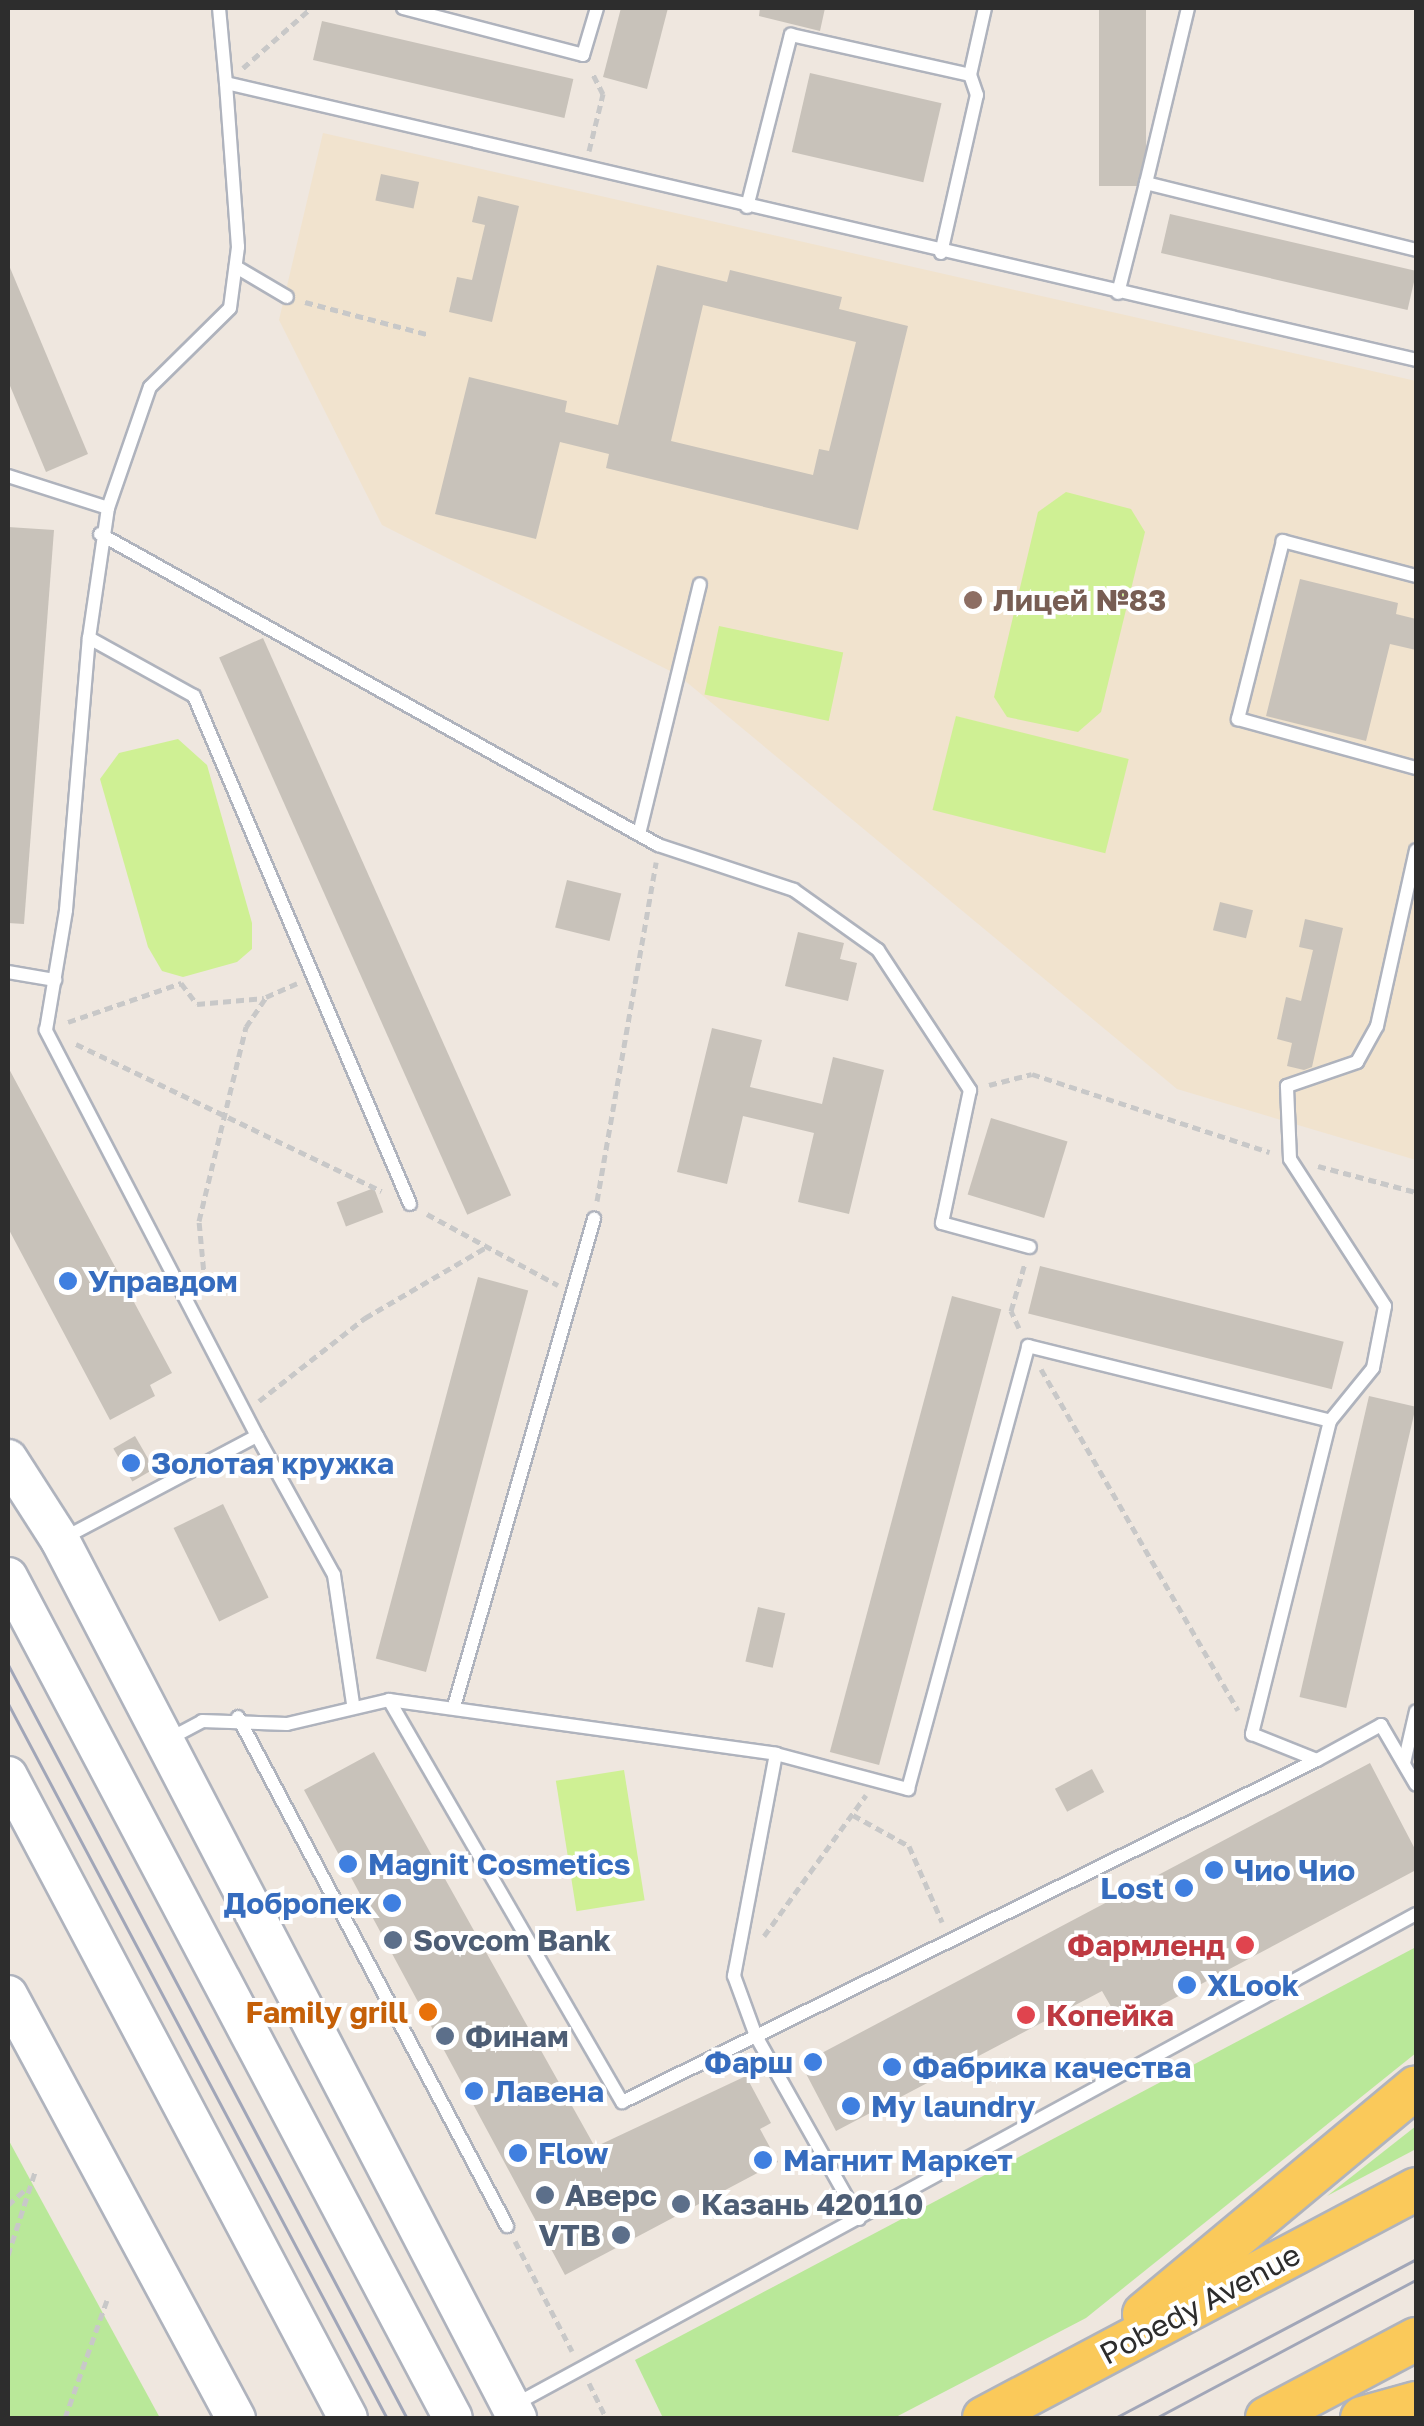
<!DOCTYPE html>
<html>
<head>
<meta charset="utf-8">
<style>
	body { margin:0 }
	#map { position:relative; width:1424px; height:2426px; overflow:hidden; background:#efe7df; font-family:"Golos Text",sans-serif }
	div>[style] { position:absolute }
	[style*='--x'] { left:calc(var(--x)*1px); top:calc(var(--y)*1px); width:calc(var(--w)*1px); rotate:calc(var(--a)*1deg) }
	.education>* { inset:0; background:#f1e3ce }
	.green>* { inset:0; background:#b9e899 }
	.pitch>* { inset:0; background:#cff094; transform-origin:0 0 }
	.building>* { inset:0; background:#c8c2ba; transform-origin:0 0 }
	.path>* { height:5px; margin-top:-2.5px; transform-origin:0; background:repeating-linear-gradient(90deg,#c8c8c8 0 8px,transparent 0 13px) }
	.roads { filter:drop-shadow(2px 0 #afb3bd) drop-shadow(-2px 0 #afb3bd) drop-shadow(0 2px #afb3bd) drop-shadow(0 -2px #afb3bd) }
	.service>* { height:12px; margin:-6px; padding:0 6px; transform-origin:6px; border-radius:6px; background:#fff }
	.secondary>* { height:38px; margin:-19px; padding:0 19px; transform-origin:19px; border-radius:19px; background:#fff }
	.primary>* { height:42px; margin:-21px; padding:0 21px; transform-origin:21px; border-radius:21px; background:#fac95a }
	.tram>* { height:2.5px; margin:-1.25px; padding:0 1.25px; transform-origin:1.25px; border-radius:1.25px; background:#a1a6b8 }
	.dots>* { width:28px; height:28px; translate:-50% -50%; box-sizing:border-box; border:5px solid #fff; border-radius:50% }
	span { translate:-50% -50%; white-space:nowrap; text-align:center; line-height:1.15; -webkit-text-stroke:8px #fff; paint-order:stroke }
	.education-label { font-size:30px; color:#785e54; font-weight:700 }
	.left { translate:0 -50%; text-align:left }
	.shop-label { font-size:30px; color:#366cbe; font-weight:700 }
	.right { translate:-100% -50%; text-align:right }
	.service-label { font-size:30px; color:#4e5e75; font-weight:700 }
	.health-label { font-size:30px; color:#be3a42; font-weight:700 }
	.food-label { font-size:30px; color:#c56008; font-weight:700 }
	.street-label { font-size:30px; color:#2d2d2d }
	.frame { position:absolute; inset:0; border:10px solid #2d2d2d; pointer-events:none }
</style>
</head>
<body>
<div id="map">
	<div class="education">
		<div style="clip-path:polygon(323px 133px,1416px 381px,1416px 1160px,1177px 1089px,678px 675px,382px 525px,279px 320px)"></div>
	</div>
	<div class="green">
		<div style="clip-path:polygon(1416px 1947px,1416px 2053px,1086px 2318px,894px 2418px,663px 2418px,635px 2360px)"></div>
		<div style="clip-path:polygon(1416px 2126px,1416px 2149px,1327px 2196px)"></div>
		<div style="clip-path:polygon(8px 2139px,160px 2418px,8px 2418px)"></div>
	</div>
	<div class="pitch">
		<div style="clip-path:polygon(1066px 492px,1131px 509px,1145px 532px,1101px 712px,1078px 732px,1007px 717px,994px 697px,1038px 512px)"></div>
		<div style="left:719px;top:626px;width:127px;height:70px;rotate:12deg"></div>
		<div style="left:956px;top:716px;width:178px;height:97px;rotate:14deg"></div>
		<div style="clip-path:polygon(178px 739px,207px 765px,252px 923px,252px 949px,237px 962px,183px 977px,162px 971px,148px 947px,100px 779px,119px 753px)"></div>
		<div style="left:624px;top:1770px;width:132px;height:69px;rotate:81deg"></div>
	</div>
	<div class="building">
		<div style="clip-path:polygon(621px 8px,668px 8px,647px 89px,603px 77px)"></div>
		<div style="clip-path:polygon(760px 8px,825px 8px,820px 31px,759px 16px)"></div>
		<div style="left:1099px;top:8px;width:47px;height:178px"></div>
		<div style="left:322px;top:21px;width:258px;height:40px;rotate:13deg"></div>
		<div style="left:810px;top:73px;width:135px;height:81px;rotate:13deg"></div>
		<div style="left:381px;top:174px;width:39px;height:27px;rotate:12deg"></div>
		<div style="clip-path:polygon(478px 196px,519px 206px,492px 322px,449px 312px,457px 277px,472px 280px,485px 225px,472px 222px)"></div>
		<div style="left:1170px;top:214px;width:253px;height:40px;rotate:13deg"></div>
		<div style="clip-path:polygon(8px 263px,88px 454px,46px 472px,8px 381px)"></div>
		<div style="clip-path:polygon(evenodd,657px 265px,727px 282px,730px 270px,842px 297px,839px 309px,908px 326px,858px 530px,606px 468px,609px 454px,560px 442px,536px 539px,435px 514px,469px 377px,567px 401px,565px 412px,618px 425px,657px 265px,703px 305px,856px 342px,829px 451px,819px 449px,813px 475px,671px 441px,703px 305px)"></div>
		<div style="clip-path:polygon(8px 527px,54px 530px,24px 924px,8px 923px)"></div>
		<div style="clip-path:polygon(1300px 579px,1398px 603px,1396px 614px,1416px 619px,1416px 650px,1390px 644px,1366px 741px,1266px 716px)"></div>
		<div style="left:263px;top:638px;width:610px;height:48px;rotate:66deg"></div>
		<div style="left:567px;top:880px;width:56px;height:49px;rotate:14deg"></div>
		<div style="left:1220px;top:902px;width:34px;height:29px;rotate:14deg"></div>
		<div style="clip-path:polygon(1305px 919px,1343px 928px,1312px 1067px,1304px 1070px,1287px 1066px,1292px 1043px,1277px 1039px,1286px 997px,1301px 1001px,1313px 950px,1299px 947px)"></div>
		<div style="clip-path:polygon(798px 932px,844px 943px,840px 959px,857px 963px,848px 1001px,785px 986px)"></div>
		<div style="clip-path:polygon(712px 1028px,762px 1040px,750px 1087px,822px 1104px,833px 1057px,884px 1070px,849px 1214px,798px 1202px,814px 1133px,743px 1116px,727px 1184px,677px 1172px)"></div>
		<div style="clip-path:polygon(8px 1067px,172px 1373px,150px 1385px,155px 1396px,110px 1420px,8px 1228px)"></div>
		<div style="left:991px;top:1118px;width:80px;height:80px;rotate:17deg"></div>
		<div style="left:374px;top:1188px;width:26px;height:40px;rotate:69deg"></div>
		<div style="left:1040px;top:1266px;width:313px;height:49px;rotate:14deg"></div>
		<div style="left:478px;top:1277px;width:52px;height:395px;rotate:15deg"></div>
		<div style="left:952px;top:1296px;width:51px;height:472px;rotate:15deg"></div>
		<div style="left:1369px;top:1396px;width:48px;height:309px;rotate:13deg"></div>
		<div style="left:135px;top:1436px;width:38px;height:25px;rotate:60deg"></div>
		<div style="left:223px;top:1504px;width:104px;height:55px;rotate:64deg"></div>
		<div style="left:758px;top:1607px;width:28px;height:56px;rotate:13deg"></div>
		<div style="clip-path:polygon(374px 1752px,595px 2147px,746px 2076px,771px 2123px,760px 2129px,778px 2162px,565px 2275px,304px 1790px)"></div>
		<div style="clip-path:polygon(1370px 1763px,1416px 1851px,1416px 1870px,1122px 2026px,1102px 1991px,836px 2131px,801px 2064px)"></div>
		<div style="left:1092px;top:1769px;width:26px;height:42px;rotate:62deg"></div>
	</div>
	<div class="path">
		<div style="--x:243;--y:68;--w:91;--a:-41.4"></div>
		<div style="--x:589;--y:151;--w:59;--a:-76.2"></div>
		<div style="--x:603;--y:94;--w:25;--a:-117"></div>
		<div style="--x:305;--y:302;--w:129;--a:14.8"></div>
		<div style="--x:68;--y:1022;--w:120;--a:-19"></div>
		<div style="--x:181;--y:983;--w:26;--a:53"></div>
		<div style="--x:197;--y:1004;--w:67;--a:-5.1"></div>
		<div style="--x:76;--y:1044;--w:339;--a:25.7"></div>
		<div style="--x:989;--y:1085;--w:44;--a:-14.3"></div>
		<div style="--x:1032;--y:1074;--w:250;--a:18.2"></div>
		<div style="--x:1318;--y:1166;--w:101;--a:14.9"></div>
		<div style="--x:597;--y:1201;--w:344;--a:-80.1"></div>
		<div style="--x:427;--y:1214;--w:149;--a:28.5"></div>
		<div style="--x:206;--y:1295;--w:74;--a:-95.4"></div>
		<div style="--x:199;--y:1221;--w:200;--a:-76.4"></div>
		<div style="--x:246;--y:1027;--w:36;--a:-56"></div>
		<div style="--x:266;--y:997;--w:34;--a:-24"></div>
		<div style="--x:1019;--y:1328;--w:19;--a:-115"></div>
		<div style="--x:1011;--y:1311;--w:50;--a:-73.7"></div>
		<div style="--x:1041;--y:1369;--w:394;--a:60"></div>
		<div style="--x:259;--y:1401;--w:135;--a:-38.1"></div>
		<div style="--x:365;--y:1318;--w:139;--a:-30.3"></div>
		<div style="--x:853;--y:1815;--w:64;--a:29"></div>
		<div style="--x:909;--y:1846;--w:83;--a:66.5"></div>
		<div style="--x:764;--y:1936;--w:174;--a:-54.1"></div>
		<div style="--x:8;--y:2205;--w:25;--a:-42"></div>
		<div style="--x:515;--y:2241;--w:124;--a:62.6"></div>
		<div style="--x:8;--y:2255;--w:90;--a:-72"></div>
		<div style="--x:589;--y:2383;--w:37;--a:64"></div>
		<div style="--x:65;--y:2418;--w:125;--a:-70.4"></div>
	</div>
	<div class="roads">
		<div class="service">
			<div style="--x:219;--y:8;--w:75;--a:84.7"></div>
			<div style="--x:403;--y:8;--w:186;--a:14.6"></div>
			<div style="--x:583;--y:55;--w:49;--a:-73.4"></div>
			<div style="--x:1188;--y:8;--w:180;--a:103.5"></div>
			<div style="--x:1146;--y:183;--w:278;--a:13.9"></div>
			<div style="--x:747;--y:207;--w:178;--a:-75.7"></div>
			<div style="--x:791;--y:35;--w:183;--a:12.6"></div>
			<div style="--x:941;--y:253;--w:162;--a:-77.2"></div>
			<div style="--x:977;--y:95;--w:21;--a:-109"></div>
			<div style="--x:970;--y:75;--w:69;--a:-77.4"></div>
			<div style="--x:236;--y:267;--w:59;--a:30.5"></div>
			<div style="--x:1118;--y:293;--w:114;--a:-75.7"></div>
			<div style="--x:8;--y:476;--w:105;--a:17.7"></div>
			<div style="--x:108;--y:508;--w:128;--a:-70.9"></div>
			<div style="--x:150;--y:387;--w:112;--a:-44.6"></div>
			<div style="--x:230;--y:308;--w:62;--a:-82.5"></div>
			<div style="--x:238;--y:247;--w:164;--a:-94.2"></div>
			<div style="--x:226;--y:83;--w:1222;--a:13.1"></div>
			<div style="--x:100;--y:534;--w:639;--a:29.13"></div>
			<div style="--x:658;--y:845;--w:143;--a:18.3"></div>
			<div style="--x:794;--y:890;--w:103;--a:35.5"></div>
			<div style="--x:878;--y:950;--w:168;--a:56.7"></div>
			<div style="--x:970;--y:1090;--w:136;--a:101.9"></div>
			<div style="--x:942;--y:1223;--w:91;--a:15.3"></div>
			<div style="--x:1416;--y:576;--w:138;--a:-165.3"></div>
			<div style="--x:1283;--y:541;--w:184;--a:104.2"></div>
			<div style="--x:1238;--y:719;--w:185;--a:15.4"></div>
			<div style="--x:89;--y:638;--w:131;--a:-81.7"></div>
			<div style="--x:639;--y:834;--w:257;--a:-76.3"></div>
			<div style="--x:8;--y:972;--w:48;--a:9.7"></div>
			<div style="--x:1330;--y:1421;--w:68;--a:-50.9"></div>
			<div style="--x:1373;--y:1368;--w:63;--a:-79"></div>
			<div style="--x:1385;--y:1306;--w:175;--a:-122.9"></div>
			<div style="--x:1290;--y:1159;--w:73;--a:-92.4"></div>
			<div style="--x:1287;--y:1086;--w:74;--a:-18.9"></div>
			<div style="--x:1357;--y:1062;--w:41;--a:-60.9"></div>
			<div style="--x:1377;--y:1026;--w:180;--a:-77.5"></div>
			<div style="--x:257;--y:1436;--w:159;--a:61"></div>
			<div style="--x:334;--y:1575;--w:130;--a:81.6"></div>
			<div style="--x:64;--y:1538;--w:218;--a:-27.9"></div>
			<div style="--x:257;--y:1436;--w:458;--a:-117.5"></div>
			<div style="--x:46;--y:1030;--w:122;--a:-80.5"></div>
			<div style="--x:66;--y:910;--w:273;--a:-85.2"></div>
			<div style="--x:89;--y:638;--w:120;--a:28.9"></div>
			<div style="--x:194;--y:696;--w:552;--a:66.96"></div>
			<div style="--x:389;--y:1700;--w:465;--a:59.9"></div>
			<div style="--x:622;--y:2102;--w:775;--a:-26.2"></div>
			<div style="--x:455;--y:1703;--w:504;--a:-73.98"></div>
			<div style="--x:238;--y:1717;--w:576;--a:62.14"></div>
			<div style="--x:167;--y:1740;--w:40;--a:-28"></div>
			<div style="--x:202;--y:1721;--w:85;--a:2"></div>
			<div style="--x:287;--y:1724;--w:105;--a:-13.2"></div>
			<div style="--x:389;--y:1700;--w:391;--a:7.9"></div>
			<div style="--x:1404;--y:1763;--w:53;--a:-77"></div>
			<div style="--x:859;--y:2219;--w:210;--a:-119.4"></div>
			<div style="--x:756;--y:2036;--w:64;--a:-110.1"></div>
			<div style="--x:734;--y:1976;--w:226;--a:-79.3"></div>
			<div style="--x:776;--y:1754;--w:137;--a:14.9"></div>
			<div style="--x:908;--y:1789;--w:459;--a:-74.8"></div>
			<div style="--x:1028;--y:1346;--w:311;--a:13.9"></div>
			<div style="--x:1330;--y:1421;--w:323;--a:104"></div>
			<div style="--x:1252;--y:1734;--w:70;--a:21.8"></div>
			<div style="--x:1317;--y:1760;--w:73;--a:-28.7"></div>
			<div style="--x:1381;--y:1725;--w:69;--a:59.7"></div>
			<div style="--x:514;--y:2405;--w:1027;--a:-28.56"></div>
		</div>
		<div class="secondary">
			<div style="--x:8;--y:1459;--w:96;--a:57.3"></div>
			<div style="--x:60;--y:1540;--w:990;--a:62.5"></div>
			<div style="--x:8;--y:1577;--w:951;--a:62.12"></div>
			<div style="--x:8;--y:1776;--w:726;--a:62.09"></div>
			<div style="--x:8;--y:1995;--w:481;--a:61.7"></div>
		</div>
		<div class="primary">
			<div style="--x:1144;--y:2314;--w:354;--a:-39.8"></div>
			<div style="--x:984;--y:2418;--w:489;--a:-27.9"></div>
			<div style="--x:1267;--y:2418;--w:169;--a:-27.9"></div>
			<div style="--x:1362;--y:2418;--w:56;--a:-15.5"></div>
		</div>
	</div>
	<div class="tram">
		<div style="--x:8;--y:1664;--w:853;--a:62.11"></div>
		<div style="--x:8;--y:1703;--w:809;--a:62.07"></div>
		<div style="--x:1115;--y:2418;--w:340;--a:-27.8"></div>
		<div style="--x:1156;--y:2418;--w:294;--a:-28"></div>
	</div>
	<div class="dots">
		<div style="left:973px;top:600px;background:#8d6e63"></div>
		<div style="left:68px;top:1281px;background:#3f7fe0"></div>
		<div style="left:131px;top:1463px;background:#3f7fe0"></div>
		<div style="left:348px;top:1864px;background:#3f7fe0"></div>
		<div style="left:1214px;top:1870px;background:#3f7fe0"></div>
		<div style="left:1184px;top:1888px;background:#3f7fe0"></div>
		<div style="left:392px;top:1903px;background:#3f7fe0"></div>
		<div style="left:393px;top:1940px;background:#5c6f8a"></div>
		<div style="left:1245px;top:1945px;background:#e0444e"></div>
		<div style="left:1187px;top:1985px;background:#3f7fe0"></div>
		<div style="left:428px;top:2012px;background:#e8710a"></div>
		<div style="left:1026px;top:2015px;background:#e0444e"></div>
		<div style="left:445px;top:2036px;background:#5c6f8a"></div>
		<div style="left:813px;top:2062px;background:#3f7fe0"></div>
		<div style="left:892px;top:2067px;background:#3f7fe0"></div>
		<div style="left:474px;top:2091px;background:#3f7fe0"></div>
		<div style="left:851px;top:2106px;background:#3f7fe0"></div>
		<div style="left:518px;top:2153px;background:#3f7fe0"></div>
		<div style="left:763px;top:2160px;background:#3f7fe0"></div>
		<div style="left:545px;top:2195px;background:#5c6f8a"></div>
		<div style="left:681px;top:2204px;background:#5c6f8a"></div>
		<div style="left:621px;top:2235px;background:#5c6f8a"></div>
	</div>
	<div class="education-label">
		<span class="left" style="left:993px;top:600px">Лицей №83</span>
	</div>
	<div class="shop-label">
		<span class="left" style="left:88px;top:1281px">Управдом</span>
		<span class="left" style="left:151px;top:1463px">Золотая кружка</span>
		<span class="left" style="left:368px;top:1864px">Magnit Cosmetics</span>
		<span class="left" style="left:1234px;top:1870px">Чио Чио</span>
		<span class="right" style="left:1164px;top:1888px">Lost</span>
		<span class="right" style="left:372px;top:1903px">Добропек</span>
		<span class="left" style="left:1207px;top:1985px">XLook</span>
		<span class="right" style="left:793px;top:2062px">Фарш</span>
		<span class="left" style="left:912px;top:2067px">Фабрика качества</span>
		<span class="left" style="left:494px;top:2091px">Лавена</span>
		<span class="left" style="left:871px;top:2106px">My laundry</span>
		<span class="left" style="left:538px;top:2153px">Flow</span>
		<span class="left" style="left:783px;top:2160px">Магнит Маркет</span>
	</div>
	<div class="service-label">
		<span class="left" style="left:413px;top:1940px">Sovcom Bank</span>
		<span class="left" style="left:465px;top:2036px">Финам</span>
		<span class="left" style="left:565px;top:2195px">Аверс</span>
		<span class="left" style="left:701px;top:2204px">Казань 420110</span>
		<span class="right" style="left:601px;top:2235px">VTB</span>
	</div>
	<div class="health-label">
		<span class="right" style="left:1225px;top:1945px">Фармленд</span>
		<span class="left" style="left:1046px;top:2015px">Копейка</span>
	</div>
	<div class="food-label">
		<span class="right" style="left:408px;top:2012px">Family grill</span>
	</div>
	<div class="street-label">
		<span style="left:1200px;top:2304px;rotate:-28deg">Pobedy Avenue</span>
	</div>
	<div class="frame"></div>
</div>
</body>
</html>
